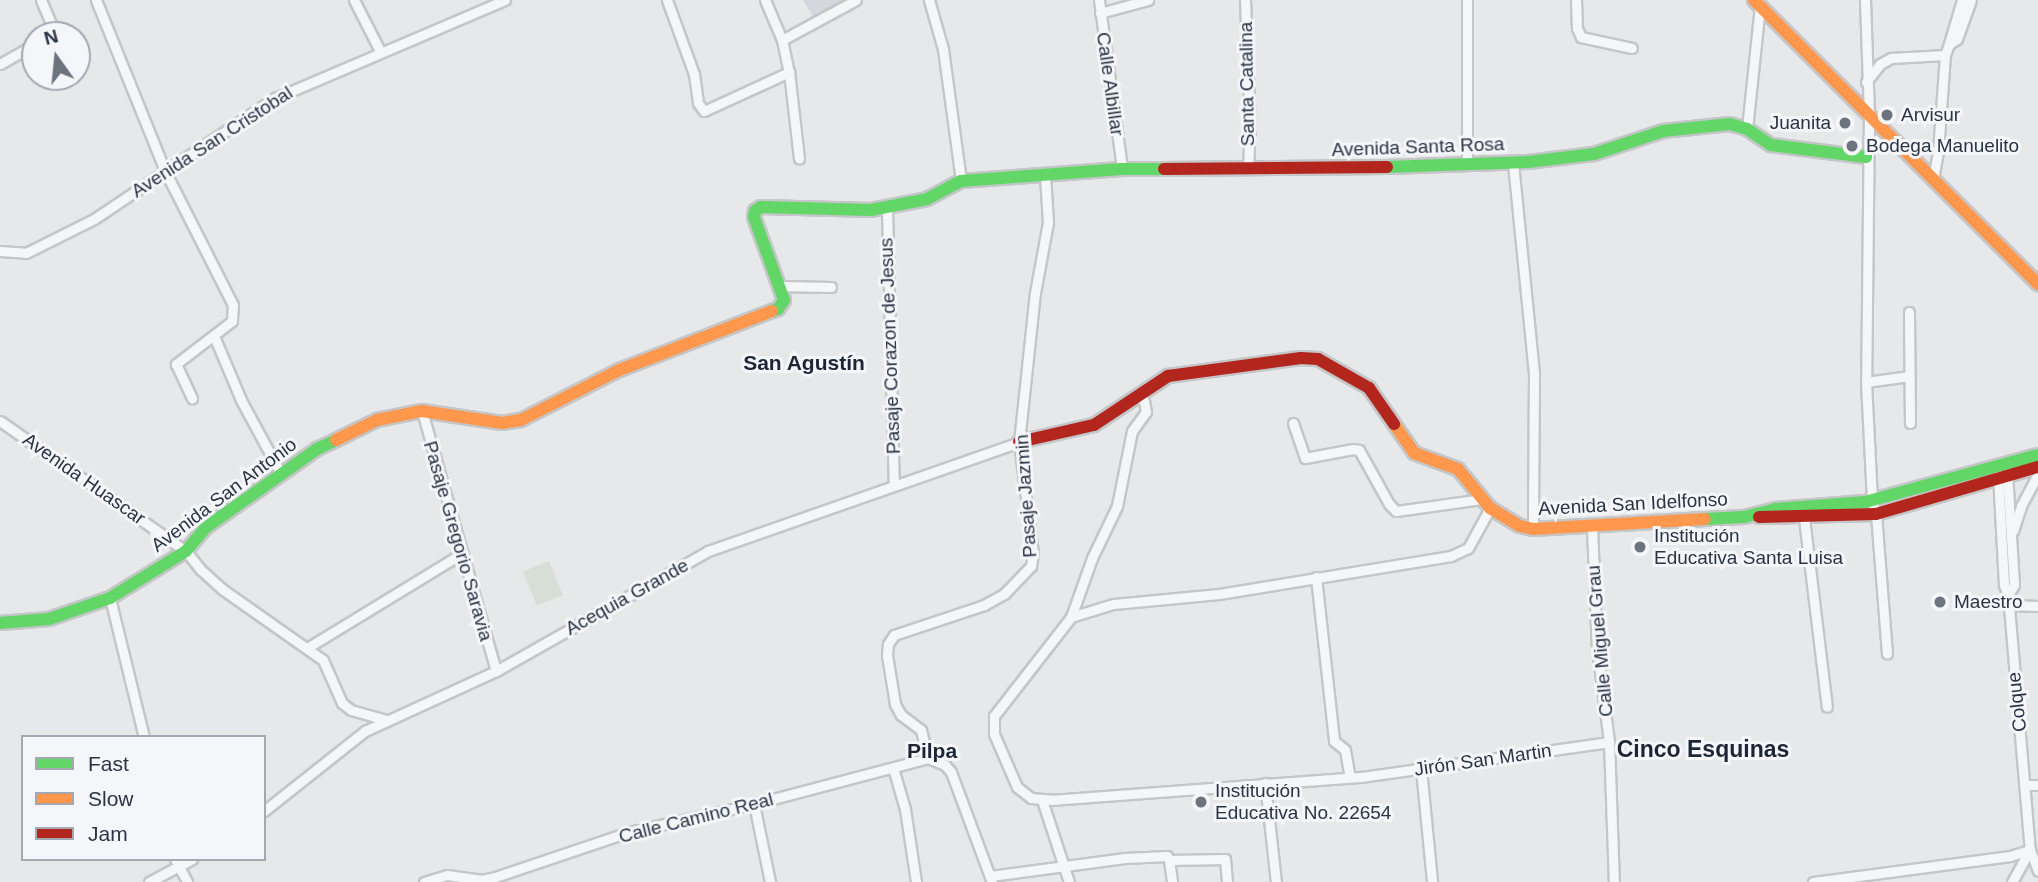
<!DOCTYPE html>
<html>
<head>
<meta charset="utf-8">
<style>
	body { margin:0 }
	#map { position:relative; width:2038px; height:882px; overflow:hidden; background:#e6e8ea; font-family:Helvetica,sans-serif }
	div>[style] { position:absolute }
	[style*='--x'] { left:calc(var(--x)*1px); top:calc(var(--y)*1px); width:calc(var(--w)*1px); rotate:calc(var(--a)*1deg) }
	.built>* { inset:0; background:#d4d7dd }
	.green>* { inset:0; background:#d6ded6; transform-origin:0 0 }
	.roads { filter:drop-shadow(2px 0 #c4c6c8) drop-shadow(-2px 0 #c4c6c8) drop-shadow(0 2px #c4c6c8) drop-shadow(0 -2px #c4c6c8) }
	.street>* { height:9px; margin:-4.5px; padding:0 4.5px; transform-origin:4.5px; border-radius:4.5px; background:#f5f6f7 }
	.fast>* { height:12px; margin:-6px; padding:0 6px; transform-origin:6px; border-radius:6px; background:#63d668 }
	.slow>* { height:12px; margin:-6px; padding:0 6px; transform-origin:6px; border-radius:6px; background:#ff974d }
	.jam>* { height:12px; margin:-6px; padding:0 6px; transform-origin:6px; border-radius:6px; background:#b3261e }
	.dots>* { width:19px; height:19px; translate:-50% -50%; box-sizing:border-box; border:4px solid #f4f6f9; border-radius:50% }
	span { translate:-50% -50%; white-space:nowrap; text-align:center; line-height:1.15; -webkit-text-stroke:6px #f4f6f9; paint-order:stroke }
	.street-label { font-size:19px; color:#2b3445 }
	.poi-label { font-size:19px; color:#2b3445 }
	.left { translate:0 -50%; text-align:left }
	.right { translate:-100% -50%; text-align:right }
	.neighbourhood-label { font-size:21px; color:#1d2536; font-weight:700 }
	.quarter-label { font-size:23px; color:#1d2536; font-weight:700 }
	.legend { position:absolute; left:21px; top:735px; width:245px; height:126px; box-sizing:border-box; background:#f4f6f9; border:2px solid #a4a8b1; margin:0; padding:9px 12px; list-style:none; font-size:21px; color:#2b3445 }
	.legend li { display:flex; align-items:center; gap:14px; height:35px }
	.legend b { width:35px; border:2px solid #a4a8b1 }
	.north { position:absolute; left:21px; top:21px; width:70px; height:70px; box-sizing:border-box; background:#f4f6f9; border:2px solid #a4a8b1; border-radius:50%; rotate:345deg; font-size:19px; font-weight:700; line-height:28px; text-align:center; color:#2b3445 }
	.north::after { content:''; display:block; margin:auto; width:24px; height:32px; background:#6c737f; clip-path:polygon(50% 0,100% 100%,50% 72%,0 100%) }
</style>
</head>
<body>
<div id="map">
	<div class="built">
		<div style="clip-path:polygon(803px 0,850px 0,815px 20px)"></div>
	</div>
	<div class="green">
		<div style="left:549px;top:561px;width:37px;height:28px;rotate:68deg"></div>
	</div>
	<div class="roads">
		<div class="street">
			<div style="--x:41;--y:0;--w:38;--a:67"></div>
			<div style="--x:96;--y:0;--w:184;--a:68"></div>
			<div style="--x:165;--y:171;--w:150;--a:63.1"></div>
			<div style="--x:233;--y:305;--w:16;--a:94"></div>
			<div style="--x:232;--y:321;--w:71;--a:142.5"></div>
			<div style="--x:176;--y:364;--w:38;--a:65"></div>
			<div style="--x:354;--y:0;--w:57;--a:63"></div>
			<div style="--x:667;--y:0;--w:79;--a:70"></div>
			<div style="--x:694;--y:74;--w:29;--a:82"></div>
			<div style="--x:698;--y:103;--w:10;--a:53"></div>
			<div style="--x:704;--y:111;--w:94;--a:-24.6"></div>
			<div style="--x:765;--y:0;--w:43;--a:67"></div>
			<div style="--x:782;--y:40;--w:33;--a:78"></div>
			<div style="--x:789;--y:72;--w:87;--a:83.4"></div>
			<div style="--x:929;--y:0;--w:51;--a:74.1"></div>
			<div style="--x:943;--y:49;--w:133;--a:82.2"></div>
			<div style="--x:1099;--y:0;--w:171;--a:82.2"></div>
			<div style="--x:1245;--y:0;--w:124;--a:87.7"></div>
			<div style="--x:1250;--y:124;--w:44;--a:92.6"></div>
			<div style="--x:1467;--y:0;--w:165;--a:90"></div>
			<div style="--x:1576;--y:0;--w:28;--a:88"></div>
			<div style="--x:1577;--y:28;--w:10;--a:66"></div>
			<div style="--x:1581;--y:37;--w:52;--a:12.2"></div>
			<div style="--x:1865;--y:0;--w:112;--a:88"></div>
			<div style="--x:1869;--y:112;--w:270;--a:90.6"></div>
			<div style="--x:1866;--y:382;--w:118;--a:87.1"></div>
			<div style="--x:1872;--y:500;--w:15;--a:74"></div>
			<div style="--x:1876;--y:514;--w:140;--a:85.5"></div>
			<div style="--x:1962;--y:0;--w:46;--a:106.5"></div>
			<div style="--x:1949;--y:44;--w:9;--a:-32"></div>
			<div style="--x:1957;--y:39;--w:41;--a:-70.3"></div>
			<div style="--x:1100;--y:13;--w:50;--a:-15.2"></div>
			<div style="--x:782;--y:40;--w:84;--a:-28.4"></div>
			<div style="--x:0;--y:64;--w:40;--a:-29.7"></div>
			<div style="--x:1866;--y:82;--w:23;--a:-52"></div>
			<div style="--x:1880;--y:64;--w:13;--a:-29"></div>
			<div style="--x:1891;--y:58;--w:54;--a:-3.2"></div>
			<div style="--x:1747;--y:129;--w:124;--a:-84"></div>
			<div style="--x:1513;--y:163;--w:212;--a:84.3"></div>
			<div style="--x:1534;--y:374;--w:155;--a:90.4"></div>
			<div style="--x:1930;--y:177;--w:5;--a:-37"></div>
			<div style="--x:1934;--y:174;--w:22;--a:-80"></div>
			<div style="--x:1938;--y:152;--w:97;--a:-85.9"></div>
			<div style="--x:1945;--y:55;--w:12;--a:-70"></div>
			<div style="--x:887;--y:208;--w:277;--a:88.6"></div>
			<div style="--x:0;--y:251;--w:26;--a:4"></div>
			<div style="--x:26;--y:253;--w:76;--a:-26.6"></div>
			<div style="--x:94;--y:219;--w:218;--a:-33.8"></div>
			<div style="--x:275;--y:98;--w:250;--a:-23.1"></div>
			<div style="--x:780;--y:286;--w:51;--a:1.1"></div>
			<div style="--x:1909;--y:312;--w:111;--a:89.5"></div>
			<div style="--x:214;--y:336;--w:69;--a:67.1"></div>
			<div style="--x:241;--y:400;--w:84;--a:61.6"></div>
			<div style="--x:1866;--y:382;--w:44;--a:-7.8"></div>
			<div style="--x:422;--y:411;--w:270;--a:74.1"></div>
			<div style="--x:0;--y:421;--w:227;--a:35"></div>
			<div style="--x:186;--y:551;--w:23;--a:52"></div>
			<div style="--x:200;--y:569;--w:30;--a:42"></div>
			<div style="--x:222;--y:589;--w:123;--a:35.1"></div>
			<div style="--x:323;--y:660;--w:47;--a:66.2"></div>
			<div style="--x:342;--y:703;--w:11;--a:38"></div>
			<div style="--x:351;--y:710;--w:36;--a:16"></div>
			<div style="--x:1293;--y:423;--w:37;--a:71"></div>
			<div style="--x:1305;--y:458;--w:49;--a:-10.6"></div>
			<div style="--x:1353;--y:449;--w:6;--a:9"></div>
			<div style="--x:1359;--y:450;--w:62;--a:60.9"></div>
			<div style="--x:1389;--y:504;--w:10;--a:45"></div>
			<div style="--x:1396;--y:511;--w:88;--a:-7.9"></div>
			<div style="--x:2007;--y:473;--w:112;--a:86.4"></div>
			<div style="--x:2014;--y:585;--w:12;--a:121"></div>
			<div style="--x:1998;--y:474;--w:111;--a:86.9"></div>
			<div style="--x:2004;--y:585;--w:11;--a:68"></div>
			<div style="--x:2008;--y:595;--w:256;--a:85.1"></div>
			<div style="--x:2030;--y:850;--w:22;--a:69"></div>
			<div style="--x:1490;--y:508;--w:46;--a:118.8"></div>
			<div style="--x:1468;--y:548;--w:19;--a:155"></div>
			<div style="--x:1451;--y:556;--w:235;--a:170.7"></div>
			<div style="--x:1219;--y:594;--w:106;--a:174.6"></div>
			<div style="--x:1113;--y:604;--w:44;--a:162.8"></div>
			<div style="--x:1071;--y:617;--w:125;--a:127.9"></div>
			<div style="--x:994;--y:716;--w:18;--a:90"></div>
			<div style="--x:994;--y:734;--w:58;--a:66.5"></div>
			<div style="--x:1017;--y:787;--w:18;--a:38"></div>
			<div style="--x:1031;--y:798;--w:21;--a:5"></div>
			<div style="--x:1052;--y:800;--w:310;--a:-4.3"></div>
			<div style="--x:1361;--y:777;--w:250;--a:-8"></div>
			<div style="--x:1804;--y:518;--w:190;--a:83.1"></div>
			<div style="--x:1592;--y:527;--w:122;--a:87.7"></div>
			<div style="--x:1597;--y:649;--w:94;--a:82.6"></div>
			<div style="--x:1609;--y:742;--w:140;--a:88"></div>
			<div style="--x:2013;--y:531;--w:26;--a:-72"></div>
			<div style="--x:2021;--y:506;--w:36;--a:-62"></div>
			<div style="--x:1316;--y:577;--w:165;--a:83.7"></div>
			<div style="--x:1334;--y:741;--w:14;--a:39"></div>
			<div style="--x:1345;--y:750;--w:27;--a:80"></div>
			<div style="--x:110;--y:598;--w:143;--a:76.3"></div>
			<div style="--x:2009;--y:605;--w:29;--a:2"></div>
			<div style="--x:1071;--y:617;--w:63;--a:-70.4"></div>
			<div style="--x:1092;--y:558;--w:58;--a:-64.3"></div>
			<div style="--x:1117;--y:506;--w:76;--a:-78.7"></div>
			<div style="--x:1132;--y:431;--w:24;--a:-54"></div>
			<div style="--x:1146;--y:412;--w:11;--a:-100"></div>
			<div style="--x:1144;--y:401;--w:8;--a:-140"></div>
			<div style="--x:307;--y:648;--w:180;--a:-31.4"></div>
			<div style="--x:928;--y:758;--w:29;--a:-104"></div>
			<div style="--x:921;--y:730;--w:25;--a:-143"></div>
			<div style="--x:901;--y:715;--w:13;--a:-119"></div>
			<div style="--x:895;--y:704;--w:50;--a:-99.3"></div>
			<div style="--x:887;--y:655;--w:11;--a:-85"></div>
			<div style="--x:888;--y:644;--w:11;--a:-56"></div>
			<div style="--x:894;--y:635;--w:95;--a:-18.4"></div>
			<div style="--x:984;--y:605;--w:23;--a:-29"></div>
			<div style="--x:1004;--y:594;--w:39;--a:-46"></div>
			<div style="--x:1031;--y:566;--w:13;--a:-81"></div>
			<div style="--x:1033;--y:553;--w:112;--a:-97.2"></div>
			<div style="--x:1019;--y:442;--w:150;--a:-83.9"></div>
			<div style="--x:1035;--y:293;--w:72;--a:-79.6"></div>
			<div style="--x:1048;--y:222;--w:47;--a:-93.7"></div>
			<div style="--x:928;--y:758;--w:18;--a:22"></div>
			<div style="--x:945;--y:765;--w:9;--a:49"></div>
			<div style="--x:951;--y:772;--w:117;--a:69.6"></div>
			<div style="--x:893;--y:768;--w:43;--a:73.7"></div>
			<div style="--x:905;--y:809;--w:74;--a:81.4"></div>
			<div style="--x:1421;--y:769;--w:114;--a:84.4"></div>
			<div style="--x:1265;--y:783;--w:100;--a:83.7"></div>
			<div style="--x:2026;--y:785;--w:12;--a:0"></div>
			<div style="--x:1042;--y:800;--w:86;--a:71.8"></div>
			<div style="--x:754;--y:804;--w:80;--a:78.4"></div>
			<div style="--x:264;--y:811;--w:129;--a:-38.4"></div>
			<div style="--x:365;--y:731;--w:144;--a:-24.6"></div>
			<div style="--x:496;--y:671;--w:244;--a:-29.5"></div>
			<div style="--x:708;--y:551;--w:330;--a:-19.3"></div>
			<div style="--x:175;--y:859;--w:26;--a:62"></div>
			<div style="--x:1169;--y:860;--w:22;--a:82"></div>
			<div style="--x:990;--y:876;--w:136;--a:-7.6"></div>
			<div style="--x:1125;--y:858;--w:42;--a:-2.7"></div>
			<div style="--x:1167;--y:856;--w:4;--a:63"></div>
			<div style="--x:1169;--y:860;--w:56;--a:-1"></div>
			<div style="--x:1225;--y:859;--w:23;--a:85"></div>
			<div style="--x:149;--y:882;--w:49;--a:-28.1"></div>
			<div style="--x:424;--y:882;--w:24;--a:-17"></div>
			<div style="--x:447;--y:875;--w:34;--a:8"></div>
			<div style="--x:481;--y:880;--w:14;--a:-12"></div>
			<div style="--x:495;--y:877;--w:141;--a:-18.6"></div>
			<div style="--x:629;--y:832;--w:128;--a:-12.6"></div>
			<div style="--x:754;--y:804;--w:180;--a:-14.8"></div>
			<div style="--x:1813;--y:882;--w:199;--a:-7.5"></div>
			<div style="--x:2010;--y:856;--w:21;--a:-17"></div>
			<div style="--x:2012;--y:882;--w:37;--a:-61"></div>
		</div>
		<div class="fast">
			<div style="--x:1387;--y:167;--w:141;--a:-2"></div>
			<div style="--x:1528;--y:162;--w:66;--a:-6.9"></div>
			<div style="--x:1594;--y:154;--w:73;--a:-18.4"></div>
			<div style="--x:1663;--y:131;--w:67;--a:-6"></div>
			<div style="--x:1730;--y:124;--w:18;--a:16"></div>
			<div style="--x:1747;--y:129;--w:29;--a:34"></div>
			<div style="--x:1771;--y:145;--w:96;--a:7.2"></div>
			<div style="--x:772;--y:311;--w:6;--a:-18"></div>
			<div style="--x:778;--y:309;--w:11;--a:-56"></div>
			<div style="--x:784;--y:300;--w:88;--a:-109.9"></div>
			<div style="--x:754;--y:217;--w:6;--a:-81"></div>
			<div style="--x:755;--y:211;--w:7;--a:-34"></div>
			<div style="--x:761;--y:207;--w:110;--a:1.6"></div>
			<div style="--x:871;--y:210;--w:57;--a:-11.1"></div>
			<div style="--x:927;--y:199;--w:38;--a:-28"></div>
			<div style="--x:961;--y:181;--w:161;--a:-4.3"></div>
			<div style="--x:1122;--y:169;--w:42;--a:0"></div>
			<div style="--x:1705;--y:519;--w:39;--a:-3"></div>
			<div style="--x:1744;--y:517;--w:32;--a:-14"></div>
			<div style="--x:1775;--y:509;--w:90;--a:-4.4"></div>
			<div style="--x:1865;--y:502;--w:179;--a:-15.2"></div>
			<div style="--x:0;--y:623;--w:49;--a:-4.7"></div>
			<div style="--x:49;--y:619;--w:65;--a:-19"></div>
			<div style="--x:110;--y:598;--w:89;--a:-31.7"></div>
			<div style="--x:186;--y:551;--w:30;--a:-50"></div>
			<div style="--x:205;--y:528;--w:137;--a:-35.2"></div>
			<div style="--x:317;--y:449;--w:21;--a:-25"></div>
		</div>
		<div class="slow">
			<div style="--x:1754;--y:0;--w:402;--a:45"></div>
			<div style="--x:1394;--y:424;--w:35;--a:55"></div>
			<div style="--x:1414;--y:453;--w:47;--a:20"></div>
			<div style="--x:1458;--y:469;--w:50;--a:50.6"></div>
			<div style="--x:1490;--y:508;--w:35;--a:31"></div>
			<div style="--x:1520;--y:526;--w:13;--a:13"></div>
			<div style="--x:1533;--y:529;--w:172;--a:-3.3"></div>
			<div style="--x:336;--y:440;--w:46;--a:-26"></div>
			<div style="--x:377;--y:420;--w:46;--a:-11.3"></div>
			<div style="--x:422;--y:411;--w:81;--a:8.5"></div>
			<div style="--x:502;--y:423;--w:19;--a:-9"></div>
			<div style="--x:521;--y:420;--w:108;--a:-27"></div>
			<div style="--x:617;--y:371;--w:166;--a:-21.2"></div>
		</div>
		<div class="jam">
			<div style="--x:1164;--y:169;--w:223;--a:-0.5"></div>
			<div style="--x:1019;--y:442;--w:77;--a:-12.8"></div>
			<div style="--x:1094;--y:425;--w:89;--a:-33.5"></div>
			<div style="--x:1168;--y:376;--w:134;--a:-7.7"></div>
			<div style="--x:1301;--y:358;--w:17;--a:3"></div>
			<div style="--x:1318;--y:359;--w:59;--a:29.6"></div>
			<div style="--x:1369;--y:388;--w:44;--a:55.2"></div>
			<div style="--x:1759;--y:517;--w:117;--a:-1.5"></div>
			<div style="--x:1876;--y:514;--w:169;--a:-16.2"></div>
		</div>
	</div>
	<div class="dots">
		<div style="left:1887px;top:115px;background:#6c737f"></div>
		<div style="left:1845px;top:123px;background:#6c737f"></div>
		<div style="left:1852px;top:146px;background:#6c737f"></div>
		<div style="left:1640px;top:547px;background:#6c737f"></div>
		<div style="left:1940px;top:602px;background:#6c737f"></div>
		<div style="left:1201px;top:802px;background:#6c737f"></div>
	</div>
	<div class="street-label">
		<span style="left:1110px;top:84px;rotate:82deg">Calle Albillar</span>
		<span style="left:1247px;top:84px;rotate:-91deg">Santa Catalina</span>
		<span style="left:212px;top:142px;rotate:-33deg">Avenida San Cristobal</span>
		<span style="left:1418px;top:147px;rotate:-2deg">Avenida Santa Rosa</span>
		<span style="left:890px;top:346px;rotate:-92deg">Pasaje Corazon de Jesus</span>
		<span style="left:84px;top:479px;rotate:35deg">Avenida Huascar</span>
		<span style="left:224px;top:495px;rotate:-37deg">Avenida San Antonio</span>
		<span style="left:1026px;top:496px;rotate:-94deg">Pasaje Jazmin</span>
		<span style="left:1633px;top:504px;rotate:-3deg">Avenida San Idelfonso</span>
		<span style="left:458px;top:541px;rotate:74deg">Pasaje Gregorio Saravia</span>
		<span style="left:627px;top:597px;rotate:-29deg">Acequia Grande</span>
		<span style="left:1600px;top:641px;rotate:-95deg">Calle Miguel Grau</span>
		<span style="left:2017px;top:702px;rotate:-96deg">Colque</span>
		<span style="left:1483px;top:760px;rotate:-8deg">Jirón San Martin</span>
		<span style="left:696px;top:818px;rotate:-14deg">Calle Camino Real</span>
	</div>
	<div class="poi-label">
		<span class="left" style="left:1901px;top:115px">Arvisur</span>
		<span class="right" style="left:1831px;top:123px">Juanita</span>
		<span class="left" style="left:1866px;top:146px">Bodega Manuelito</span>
		<span class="left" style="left:1654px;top:547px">Institución<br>Educativa Santa Luisa</span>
		<span class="left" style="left:1954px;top:602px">Maestro</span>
		<span class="left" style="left:1215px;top:802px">Institución<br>Educativa No. 22654</span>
	</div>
	<div class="neighbourhood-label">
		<span style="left:804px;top:363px">San Agustín</span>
		<span style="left:932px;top:751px">Pilpa</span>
	</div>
	<div class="quarter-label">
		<span style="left:1703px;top:749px">Cinco Esquinas</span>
	</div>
	<ul class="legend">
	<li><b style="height:9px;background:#63d668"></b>Fast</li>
	<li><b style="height:9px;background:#ff974d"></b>Slow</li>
	<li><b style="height:9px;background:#b3261e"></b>Jam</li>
	</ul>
	<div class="north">N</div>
</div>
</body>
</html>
